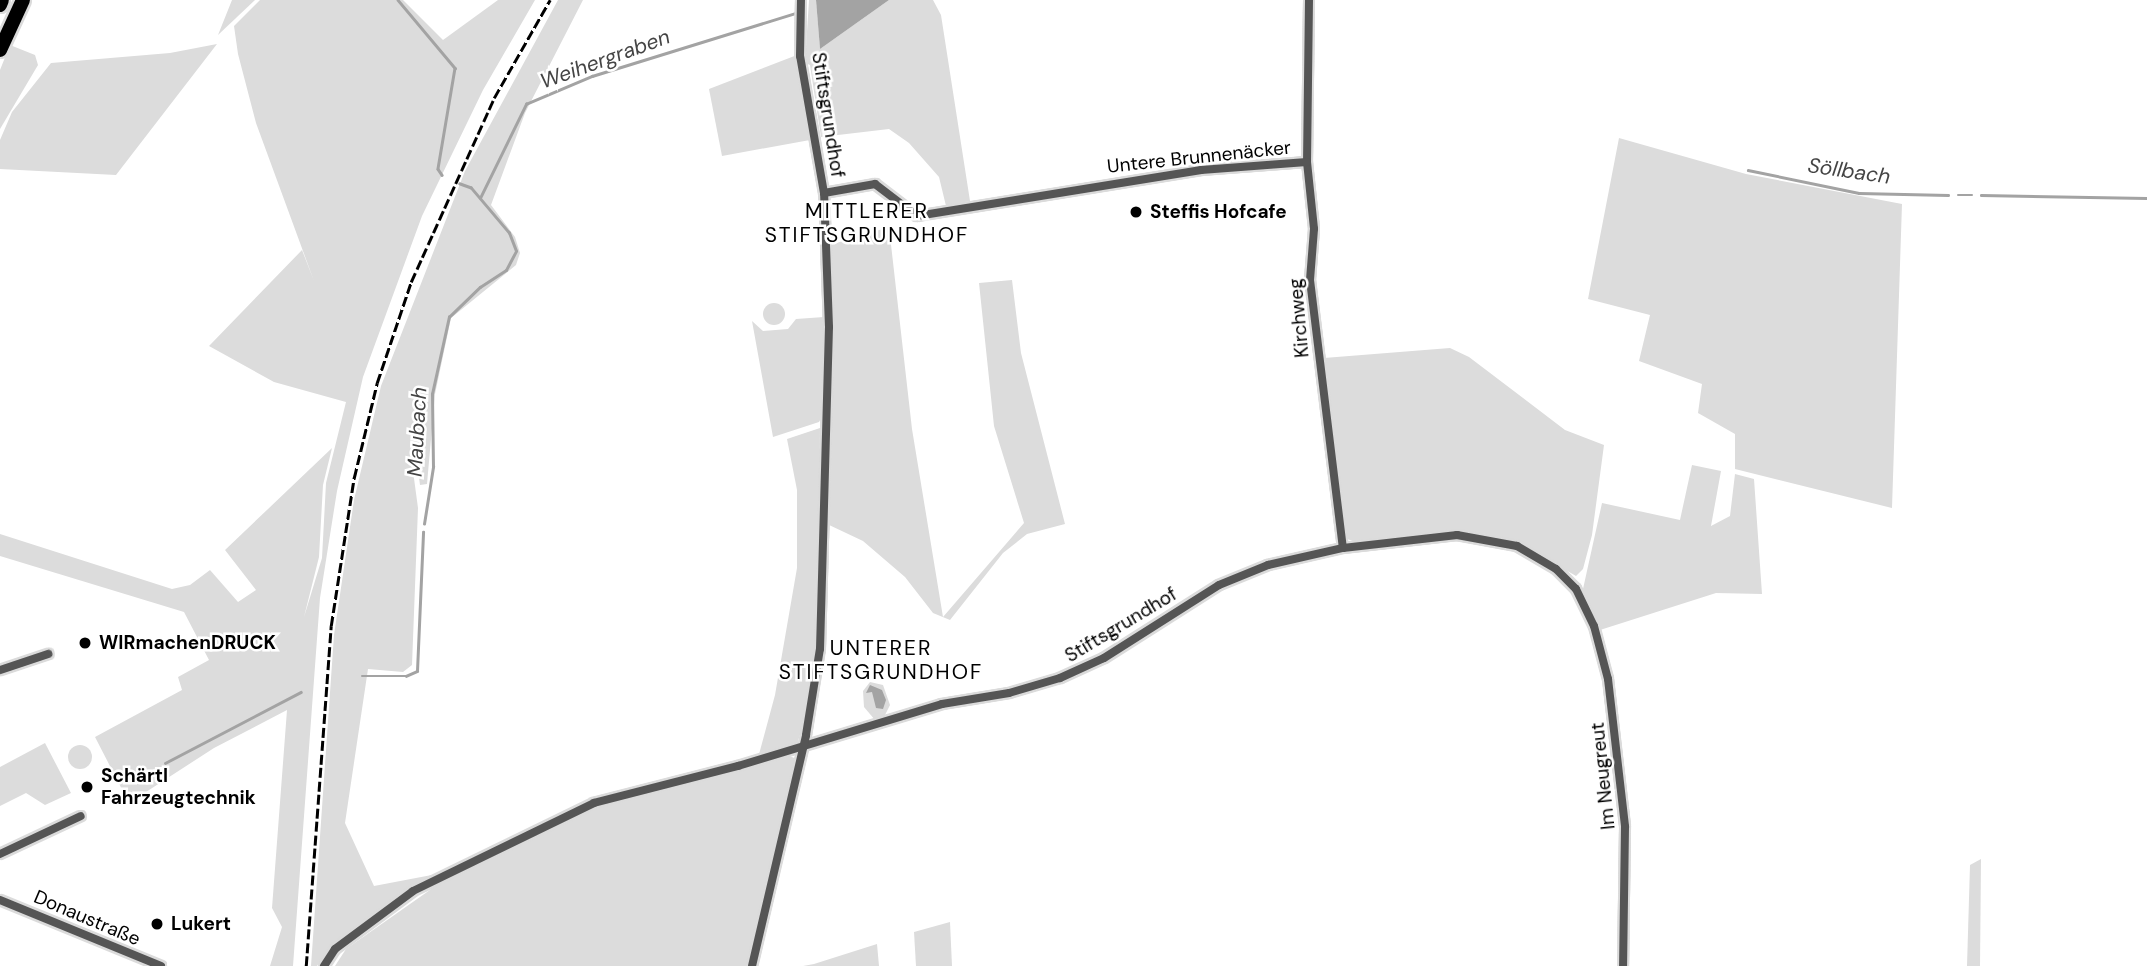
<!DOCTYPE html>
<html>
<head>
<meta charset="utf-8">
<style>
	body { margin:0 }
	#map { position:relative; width:2147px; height:966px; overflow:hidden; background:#fff; font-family:"DM Sans",sans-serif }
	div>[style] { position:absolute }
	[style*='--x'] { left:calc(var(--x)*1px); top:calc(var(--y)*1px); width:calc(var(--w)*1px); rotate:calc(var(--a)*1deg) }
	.green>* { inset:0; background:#dcdcdc }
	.round { border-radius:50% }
	.water>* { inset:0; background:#a3a3a3 }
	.stream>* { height:2.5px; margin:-1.25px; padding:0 1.25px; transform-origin:1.25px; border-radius:1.25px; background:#a3a3a3 }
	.roads { filter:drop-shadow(2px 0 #dbdbdb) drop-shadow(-2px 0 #dbdbdb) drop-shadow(0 2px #dbdbdb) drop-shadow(0 -2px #dbdbdb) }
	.minor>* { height:8px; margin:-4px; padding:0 4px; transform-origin:4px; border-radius:4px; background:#555 }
	.trunk>* { height:14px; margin:-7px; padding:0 7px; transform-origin:7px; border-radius:7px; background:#000 }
	.rail>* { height:2.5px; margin-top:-1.25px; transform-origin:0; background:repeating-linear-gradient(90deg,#000 0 10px,transparent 0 13.5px) }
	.dots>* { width:19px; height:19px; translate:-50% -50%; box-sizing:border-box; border:4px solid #fff; border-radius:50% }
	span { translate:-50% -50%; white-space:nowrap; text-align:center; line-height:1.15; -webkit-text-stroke:5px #fff; paint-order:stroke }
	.street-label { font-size:19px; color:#000 }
	.poi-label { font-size:19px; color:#000; font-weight:700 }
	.left { translate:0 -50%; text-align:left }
	.water-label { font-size:21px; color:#444; font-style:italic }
	.neighbourhood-label { font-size:21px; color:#000; letter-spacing:2px }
</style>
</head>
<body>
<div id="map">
	<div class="green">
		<div style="clip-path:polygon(232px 0,255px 0,218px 35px)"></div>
		<div style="clip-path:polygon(260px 0,403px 0,443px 40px,498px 0,535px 0,483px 90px,422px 216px,363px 377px,337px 491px,320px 598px,293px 966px,270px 966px,282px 927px,272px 908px,287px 710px,214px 748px,129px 803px,95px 737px,182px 690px,178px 677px,209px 660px,184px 612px,0 556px,0 534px,172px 589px,190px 585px,210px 570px,238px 602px,256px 590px,225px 550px,332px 448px,323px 485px,319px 557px,304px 617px,322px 558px,326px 483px,346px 402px,274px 382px,209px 346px,302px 250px,314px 281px,256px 123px,238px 54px,234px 26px)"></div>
		<div style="clip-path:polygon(558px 0,583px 0,525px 113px,491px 205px,515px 237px,520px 253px,516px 265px,451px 318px,435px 394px,427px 484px,420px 485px,418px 470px,413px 471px,418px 508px,412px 665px,403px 672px,368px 669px,345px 823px,374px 886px,437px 874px,378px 911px,328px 950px,317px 966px,311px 966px,334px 635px,354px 500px,381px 386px,465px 171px)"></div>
		<div style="clip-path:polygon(809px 0,816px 0,820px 49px,889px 0,933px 0,941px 15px,970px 201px,946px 206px,939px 177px,909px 143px,889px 129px,821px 137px,810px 65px,805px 63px)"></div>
		<div style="clip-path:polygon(217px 44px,116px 175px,0 169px,0 140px,12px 112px,51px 63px,170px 53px)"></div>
		<div style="clip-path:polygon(10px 45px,35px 55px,38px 65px,0 129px,0 70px)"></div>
		<div style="clip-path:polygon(797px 55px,810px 140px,722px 156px,709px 89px)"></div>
		<div style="clip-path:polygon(1619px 138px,1746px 174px,1902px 204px,1892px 508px,1735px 469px,1735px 434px,1698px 413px,1702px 384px,1639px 361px,1650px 315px,1588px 299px)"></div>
		<div style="clip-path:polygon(889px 227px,912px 429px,943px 617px,1024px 523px,994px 426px,979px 283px,1012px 280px,1021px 353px,1065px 524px,1027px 534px,1003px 553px,950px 620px,933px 613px,905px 577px,863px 541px,827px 524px,832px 421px,830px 245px)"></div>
		<div class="round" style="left:763px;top:303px;width:22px;height:22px"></div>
		<div style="clip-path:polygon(824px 317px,823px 415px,819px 422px,773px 437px,752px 321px,763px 331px,788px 329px,796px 319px)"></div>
		<div style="clip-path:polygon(1450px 348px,1469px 357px,1565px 430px,1604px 445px,1592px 535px,1583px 569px,1576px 576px,1535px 552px,1486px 534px,1458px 531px,1359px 543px,1347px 539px,1324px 358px)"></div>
		<div style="clip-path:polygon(820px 428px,818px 639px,811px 701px,797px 744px,758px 758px,775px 695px,797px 568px,797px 490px,787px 439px)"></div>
		<div style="clip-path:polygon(1692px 465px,1721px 471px,1711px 526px,1730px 516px,1735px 474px,1754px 479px,1762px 594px,1716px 593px,1600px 630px,1583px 589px,1602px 503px,1680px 520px)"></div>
		<div style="clip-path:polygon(870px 682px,883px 685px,890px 705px,884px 717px,875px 720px,864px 707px,863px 691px)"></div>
		<div style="clip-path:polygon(45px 743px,71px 793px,45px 805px,26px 793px,0 806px,0 767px)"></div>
		<div class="round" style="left:68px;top:745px;width:24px;height:24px"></div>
		<div style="clip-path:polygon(789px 756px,797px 759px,748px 966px,335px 966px,346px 949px,447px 878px,547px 830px,595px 808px)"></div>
		<div style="clip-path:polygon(1981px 859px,1980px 966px,1967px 966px,1970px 865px)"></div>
		<div style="clip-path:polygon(950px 922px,952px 966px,916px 966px,914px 932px)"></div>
		<div style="clip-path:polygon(877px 944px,879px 966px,803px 966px,814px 964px)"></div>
	</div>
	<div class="water">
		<div style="clip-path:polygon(816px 0,889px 0,820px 49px)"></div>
		<div style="clip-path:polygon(870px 685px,882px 690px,886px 700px,883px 709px,876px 708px,872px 692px,866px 693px)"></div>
	</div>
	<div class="stream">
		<div style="--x:398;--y:0;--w:89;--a:50"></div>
		<div style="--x:455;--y:68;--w:102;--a:99.6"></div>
		<div style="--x:438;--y:169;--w:7;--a:56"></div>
		<div style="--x:1748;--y:170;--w:113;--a:11.7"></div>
		<div style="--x:1859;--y:193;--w:89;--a:1.3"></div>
		<div style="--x:1958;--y:195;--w:14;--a:0"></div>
		<div style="--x:1981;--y:195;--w:166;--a:1"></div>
		<div style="--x:480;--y:198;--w:105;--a:-63.9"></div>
		<div style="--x:526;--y:104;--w:72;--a:-23"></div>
		<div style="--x:592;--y:76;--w:213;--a:-17.2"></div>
		<div style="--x:424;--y:524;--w:58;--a:-81"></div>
		<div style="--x:433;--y:467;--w:73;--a:-90.8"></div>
		<div style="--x:432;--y:394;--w:79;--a:-77.6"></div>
		<div style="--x:449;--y:317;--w:43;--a:-44.1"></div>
		<div style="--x:480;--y:287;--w:31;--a:-33"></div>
		<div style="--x:506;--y:270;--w:21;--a:-62"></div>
		<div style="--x:516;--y:251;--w:19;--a:-111"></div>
		<div style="--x:509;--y:233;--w:59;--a:-130.2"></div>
		<div style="--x:471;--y:188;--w:12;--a:-160"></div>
		<div style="--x:362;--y:676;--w:44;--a:0"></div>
		<div style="--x:406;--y:676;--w:12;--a:-24"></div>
		<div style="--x:417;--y:671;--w:139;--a:-87.5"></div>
		<div style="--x:165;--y:763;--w:153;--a:-27.6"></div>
	</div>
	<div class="roads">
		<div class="minor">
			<div style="--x:1309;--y:0;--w:162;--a:90.7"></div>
			<div style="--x:1307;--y:162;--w:67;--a:84"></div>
			<div style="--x:1314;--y:229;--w:51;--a:94.5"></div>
			<div style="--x:1310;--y:280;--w:270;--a:83"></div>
			<div style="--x:824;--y:193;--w:52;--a:-10"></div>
			<div style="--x:875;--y:184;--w:53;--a:37.3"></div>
			<div style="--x:917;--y:216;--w:288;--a:-9.2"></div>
			<div style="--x:1201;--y:170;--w:106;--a:-4.3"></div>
			<div style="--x:0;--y:670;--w:51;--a:-18.4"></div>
			<div style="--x:0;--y:854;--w:89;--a:-25.1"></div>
			<div style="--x:0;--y:900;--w:174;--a:22.3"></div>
			<div style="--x:324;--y:966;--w:20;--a:-57"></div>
			<div style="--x:335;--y:949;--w:97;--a:-36.6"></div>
			<div style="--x:413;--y:891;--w:201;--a:-25.9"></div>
			<div style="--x:594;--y:803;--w:149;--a:-14.4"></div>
			<div style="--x:738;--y:766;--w:213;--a:-16.9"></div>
			<div style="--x:942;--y:704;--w:68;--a:-9.3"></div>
			<div style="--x:1009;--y:693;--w:53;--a:-16.4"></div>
			<div style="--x:1060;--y:678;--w:48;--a:-24.4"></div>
			<div style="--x:1104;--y:658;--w:136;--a:-32.4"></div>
			<div style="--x:1219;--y:585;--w:53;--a:-22.2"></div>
			<div style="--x:1268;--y:565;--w:77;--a:-12.8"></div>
			<div style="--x:1343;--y:548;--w:115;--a:-6.5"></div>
			<div style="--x:1457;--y:535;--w:61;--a:10.4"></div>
			<div style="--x:1517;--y:546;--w:45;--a:30.5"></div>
			<div style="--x:1556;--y:569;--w:28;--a:45"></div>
			<div style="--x:1576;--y:589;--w:41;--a:64.1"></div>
			<div style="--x:1594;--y:626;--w:55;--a:75.2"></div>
			<div style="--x:1608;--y:679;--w:149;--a:83.4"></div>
			<div style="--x:1625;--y:827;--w:139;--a:90.8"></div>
			<div style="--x:752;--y:966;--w:237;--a:-76.8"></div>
			<div style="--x:806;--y:735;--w:87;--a:-80.8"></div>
			<div style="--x:820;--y:649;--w:322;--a:-88.4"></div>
			<div style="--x:829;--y:327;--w:134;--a:-92.1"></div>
			<div style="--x:824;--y:193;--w:139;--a:-99.9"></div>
			<div style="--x:800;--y:56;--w:56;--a:-89"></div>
		</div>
		<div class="trunk">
			<div style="--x:0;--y:5;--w:5;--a:-68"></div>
			<div style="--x:0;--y:50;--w:55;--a:-65.3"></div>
		</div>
	</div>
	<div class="rail">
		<div style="--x:306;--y:966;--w:341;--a:-85.8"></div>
		<div style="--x:331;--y:626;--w:150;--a:-81.2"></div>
		<div style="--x:354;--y:478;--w:98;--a:-76.4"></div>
		<div style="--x:377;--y:383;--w:107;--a:-71.4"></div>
		<div style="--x:411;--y:282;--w:202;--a:-65.7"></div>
		<div style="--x:494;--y:98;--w:113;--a:-60.3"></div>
	</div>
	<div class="dots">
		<div style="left:1136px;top:212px;background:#000"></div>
		<div style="left:85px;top:643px;background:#000"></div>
		<div style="left:87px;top:787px;background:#000"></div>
		<div style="left:157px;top:924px;background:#000"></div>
	</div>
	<div class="street-label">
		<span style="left:828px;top:115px;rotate:81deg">Stiftsgrundhof</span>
		<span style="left:1199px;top:157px;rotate:-6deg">Untere Brunnenäcker</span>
		<span style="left:1299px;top:318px;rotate:-95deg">Kirchweg</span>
		<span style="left:1121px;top:625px;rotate:-31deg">Stiftsgrundhof</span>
		<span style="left:1603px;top:776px;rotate:-96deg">Im Neugreut</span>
		<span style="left:87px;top:918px;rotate:23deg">Donaustraße</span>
	</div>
	<div class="poi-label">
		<span class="left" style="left:1150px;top:212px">Steffis Hofcafe</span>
		<span class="left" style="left:99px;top:643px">WIRmachenDRUCK</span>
		<span class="left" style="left:101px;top:787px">Schärtl<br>Fahrzeugtechnik</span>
		<span class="left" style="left:171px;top:924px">Lukert</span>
	</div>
	<div class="water-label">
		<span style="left:605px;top:59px;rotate:-20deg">Weihergraben</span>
		<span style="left:1849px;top:171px;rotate:8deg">Söllbach</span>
		<span style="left:417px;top:432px;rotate:-87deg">Maubach</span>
	</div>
	<div class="neighbourhood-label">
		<span style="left:867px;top:223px">MITTLERER<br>STIFTSGRUNDHOF</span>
		<span style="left:881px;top:660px">UNTERER<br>STIFTSGRUNDHOF</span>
	</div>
</div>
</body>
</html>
